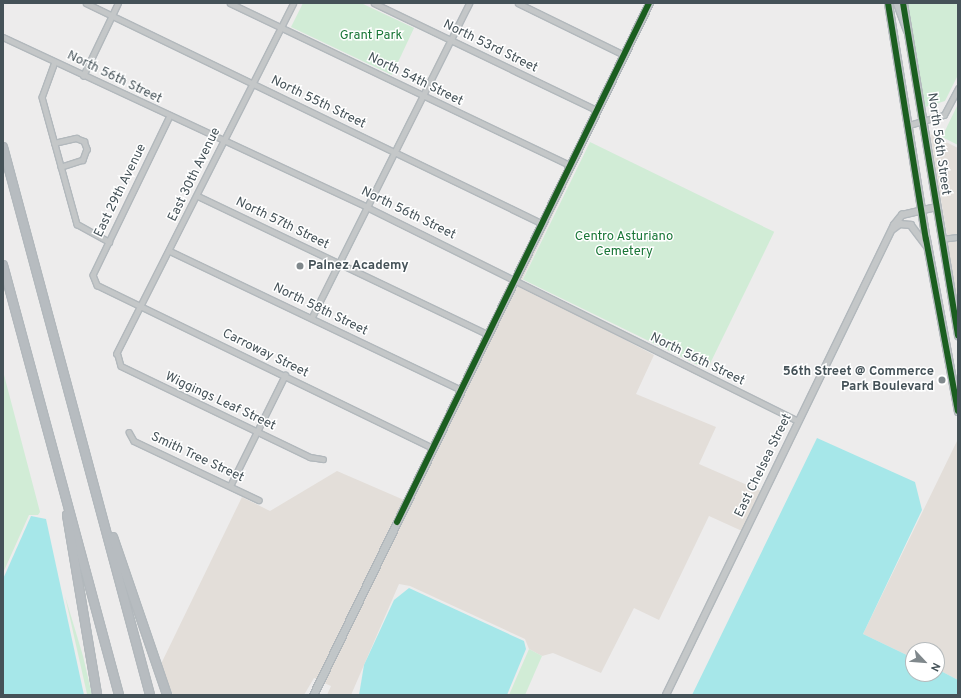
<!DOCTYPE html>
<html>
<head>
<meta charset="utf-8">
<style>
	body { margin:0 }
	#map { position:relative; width:961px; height:698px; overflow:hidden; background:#edecec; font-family:Overpass,sans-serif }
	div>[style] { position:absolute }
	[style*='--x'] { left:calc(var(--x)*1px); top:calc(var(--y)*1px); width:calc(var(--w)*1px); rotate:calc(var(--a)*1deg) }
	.commercial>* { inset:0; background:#e3ded9 }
	.green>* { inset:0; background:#d1ecd6; transform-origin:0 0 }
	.water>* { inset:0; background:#a6e7e9 }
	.roads { filter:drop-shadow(1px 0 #b2b8bc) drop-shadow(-1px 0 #b2b8bc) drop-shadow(0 1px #b2b8bc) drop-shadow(0 -1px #b2b8bc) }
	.minor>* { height:4.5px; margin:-2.25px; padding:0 2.25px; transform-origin:2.25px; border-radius:2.25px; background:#c4c7c8 }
	.tertiary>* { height:5.5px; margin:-2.75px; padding:0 2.75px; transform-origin:2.75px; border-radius:2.75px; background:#c4c7c8 }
	.primary>* { height:7px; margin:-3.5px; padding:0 3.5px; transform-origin:3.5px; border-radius:3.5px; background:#c1c6c8 }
	.motorway>* { height:8px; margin:-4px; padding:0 4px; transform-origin:4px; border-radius:4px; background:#b7bcc0 }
	.cycleway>* { height:6px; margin:-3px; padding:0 3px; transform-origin:3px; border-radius:3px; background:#1b5e20 }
	.dots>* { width:11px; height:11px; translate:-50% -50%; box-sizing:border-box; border:2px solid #fff; border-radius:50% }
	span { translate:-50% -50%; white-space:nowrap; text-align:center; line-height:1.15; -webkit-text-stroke:3px #fff; paint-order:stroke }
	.park-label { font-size:13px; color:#197637 }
	.street-label { font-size:13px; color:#455258 }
	.poi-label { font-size:13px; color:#455258; font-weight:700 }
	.left { translate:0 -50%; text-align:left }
	.right { translate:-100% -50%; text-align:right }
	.frame { position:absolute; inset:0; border:4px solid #455258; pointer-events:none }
	.north { position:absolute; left:905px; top:642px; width:40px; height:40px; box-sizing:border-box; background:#fff; border:1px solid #b5babc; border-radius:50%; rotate:116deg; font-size:11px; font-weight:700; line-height:16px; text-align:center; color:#455258 }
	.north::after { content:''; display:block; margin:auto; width:14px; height:18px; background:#80888c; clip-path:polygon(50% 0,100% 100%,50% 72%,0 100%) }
</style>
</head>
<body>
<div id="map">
	<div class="commercial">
		<div style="clip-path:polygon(930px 134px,958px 148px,958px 235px,947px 235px)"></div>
		<div style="clip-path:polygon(583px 144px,586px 145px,522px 280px,518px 278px)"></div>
		<div style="clip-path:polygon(958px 240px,958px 306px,947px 241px)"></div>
		<div style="clip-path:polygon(515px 282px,654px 355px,636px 394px,716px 427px,699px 464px,761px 491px,742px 531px,709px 516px,659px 620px,634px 608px,601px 673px,553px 653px,542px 656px,529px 649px,525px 639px,410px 586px,399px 584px,351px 695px,327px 695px,331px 686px,322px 682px)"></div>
		<div style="clip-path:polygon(958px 439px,958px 680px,937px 669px,937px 650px,913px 650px,913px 658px,863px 634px)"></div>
		<div style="clip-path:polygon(337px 471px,404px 500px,317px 679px,314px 678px,304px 695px,173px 695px,160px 666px,242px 497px,270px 511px)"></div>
	</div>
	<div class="green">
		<div style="clip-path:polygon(303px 3px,361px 3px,414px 28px,392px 75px,291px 27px)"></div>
		<div style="clip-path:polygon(907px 3px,958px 3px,958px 75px,945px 101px,925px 107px)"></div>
		<div style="clip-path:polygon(958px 104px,958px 145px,942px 137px)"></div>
		<div style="left:590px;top:142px;width:205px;height:153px;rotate:26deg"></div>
		<div style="clip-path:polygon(3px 371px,40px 512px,38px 515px,29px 515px,3px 573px)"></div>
		<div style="clip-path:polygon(65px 596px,83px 656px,92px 695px,87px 694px)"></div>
		<div style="clip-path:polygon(529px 649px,542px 656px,525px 695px,509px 695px)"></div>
	</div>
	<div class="water">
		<div style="clip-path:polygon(817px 438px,915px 482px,922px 510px,863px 634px,913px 658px,913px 674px,937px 674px,937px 669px,958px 680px,958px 695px,692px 695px)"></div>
		<div style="clip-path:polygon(31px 516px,46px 519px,84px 695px,3px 695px,3px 579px)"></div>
		<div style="clip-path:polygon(409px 588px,524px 641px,526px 649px,507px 695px,359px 695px,364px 665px,394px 600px)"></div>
	</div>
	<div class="roads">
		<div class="minor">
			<div style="--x:86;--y:3;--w:505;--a:25.8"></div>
			<div style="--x:230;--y:3;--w:376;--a:25.5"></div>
			<div style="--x:374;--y:3;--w:246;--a:25.7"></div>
			<div style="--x:518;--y:3;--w:118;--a:26.1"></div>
			<div style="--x:3;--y:37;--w:402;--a:25"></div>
			<div style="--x:367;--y:207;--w:481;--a:26.4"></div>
			<div style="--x:55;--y:62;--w:37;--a:110"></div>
			<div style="--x:42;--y:97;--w:132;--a:74.6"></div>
			<div style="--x:77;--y:224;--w:37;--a:29"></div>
			<div style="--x:83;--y:76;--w:81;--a:-64.4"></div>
			<div style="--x:169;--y:118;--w:174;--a:115.8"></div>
			<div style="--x:93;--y:275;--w:11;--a:68"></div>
			<div style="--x:97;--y:285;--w:373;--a:25.9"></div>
			<div style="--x:909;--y:125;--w:36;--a:-16"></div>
			<div style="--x:944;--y:115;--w:30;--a:-62"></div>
			<div style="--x:54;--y:143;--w:23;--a:-13"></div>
			<div style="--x:76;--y:138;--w:9;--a:21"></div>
			<div style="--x:84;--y:141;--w:9;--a:69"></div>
			<div style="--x:87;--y:149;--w:12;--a:110"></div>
			<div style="--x:83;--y:160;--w:23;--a:162"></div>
			<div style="--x:198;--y:196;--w:320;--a:25.5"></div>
			<div style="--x:941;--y:239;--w:17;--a:-7"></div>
			<div style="--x:170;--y:251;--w:322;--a:25.5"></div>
			<div style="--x:312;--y:317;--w:351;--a:-63.4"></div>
			<div style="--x:116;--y:354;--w:393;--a:-63.2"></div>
			<div style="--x:118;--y:355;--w:11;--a:75"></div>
			<div style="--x:121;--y:366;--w:210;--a:25.7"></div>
			<div style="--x:310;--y:457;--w:13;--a:9"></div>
			<div style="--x:129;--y:432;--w:10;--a:61"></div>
			<div style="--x:134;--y:441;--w:138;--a:25.3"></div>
			<div style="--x:230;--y:486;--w:124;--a:-63.6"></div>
		</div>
		<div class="tertiary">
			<div style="--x:893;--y:229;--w:9;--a:-36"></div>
			<div style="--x:900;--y:224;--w:11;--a:5"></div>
			<div style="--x:911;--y:225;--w:25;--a:53"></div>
			<div style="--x:666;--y:695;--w:522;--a:-64.12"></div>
			<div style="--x:894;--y:225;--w:13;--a:-51"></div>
			<div style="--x:902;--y:215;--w:35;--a:-13"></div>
		</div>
		<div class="primary">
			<div style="--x:888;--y:3;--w:239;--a:80.9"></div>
			<div style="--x:926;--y:239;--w:175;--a:79.5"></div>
			<div style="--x:897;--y:3;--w:29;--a:70"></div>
			<div style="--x:903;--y:3;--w:337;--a:80.6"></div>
			<div style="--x:313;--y:695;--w:769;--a:-64.1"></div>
		</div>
		<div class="motorway">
			<div style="--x:3;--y:147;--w:567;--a:74.98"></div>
			<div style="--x:3;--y:265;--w:445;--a:74.9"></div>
			<div style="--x:67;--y:515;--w:182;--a:80.5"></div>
			<div style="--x:113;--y:537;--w:167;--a:71.1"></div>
		</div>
	</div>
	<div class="cycleway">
		<div style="--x:888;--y:3;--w:239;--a:80.9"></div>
		<div style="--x:926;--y:239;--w:175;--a:79.5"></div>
		<div style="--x:903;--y:3;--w:337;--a:80.6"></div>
		<div style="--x:397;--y:522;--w:577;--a:-64.1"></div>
	</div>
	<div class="dots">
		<div style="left:300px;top:266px;background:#80888c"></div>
		<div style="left:942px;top:380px;background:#80888c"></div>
	</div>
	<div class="park-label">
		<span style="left:371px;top:36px">Grant Park</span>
		<span style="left:624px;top:245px">Centro Asturiano<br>Cemetery</span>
	</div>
	<div class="street-label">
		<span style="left:490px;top:47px;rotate:26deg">North 53rd Street</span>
		<span style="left:114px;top:78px;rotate:26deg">North 56th Street</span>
		<span style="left:415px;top:80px;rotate:26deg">North 54th Street</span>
		<span style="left:318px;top:103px;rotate:26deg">North 55th Street</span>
		<span style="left:938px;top:144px;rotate:82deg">North 56th Street</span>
		<span style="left:195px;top:175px;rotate:-64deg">East 30th Avenue</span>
		<span style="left:121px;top:191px;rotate:-64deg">East 29th Avenue</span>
		<span style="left:408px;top:214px;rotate:26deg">North 56th Street</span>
		<span style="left:282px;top:224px;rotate:26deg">North 57th Street</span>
		<span style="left:320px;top:310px;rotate:26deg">North 58th Street</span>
		<span style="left:265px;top:354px;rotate:26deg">Carroway Street</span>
		<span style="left:697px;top:360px;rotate:26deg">North 56th Street</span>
		<span style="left:220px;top:402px;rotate:25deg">Wiggings Leaf Street</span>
		<span style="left:197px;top:458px;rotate:25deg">Smith Tree Street</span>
		<span style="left:764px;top:466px;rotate:-64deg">East Chelsea Street</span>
	</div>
	<div class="poi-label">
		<span class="left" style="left:308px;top:266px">Palnez Academy</span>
		<span class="right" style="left:934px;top:380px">56th Street @ Commerce<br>Park Boulevard</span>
	</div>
	<div class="frame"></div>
	<div class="north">N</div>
</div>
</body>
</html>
